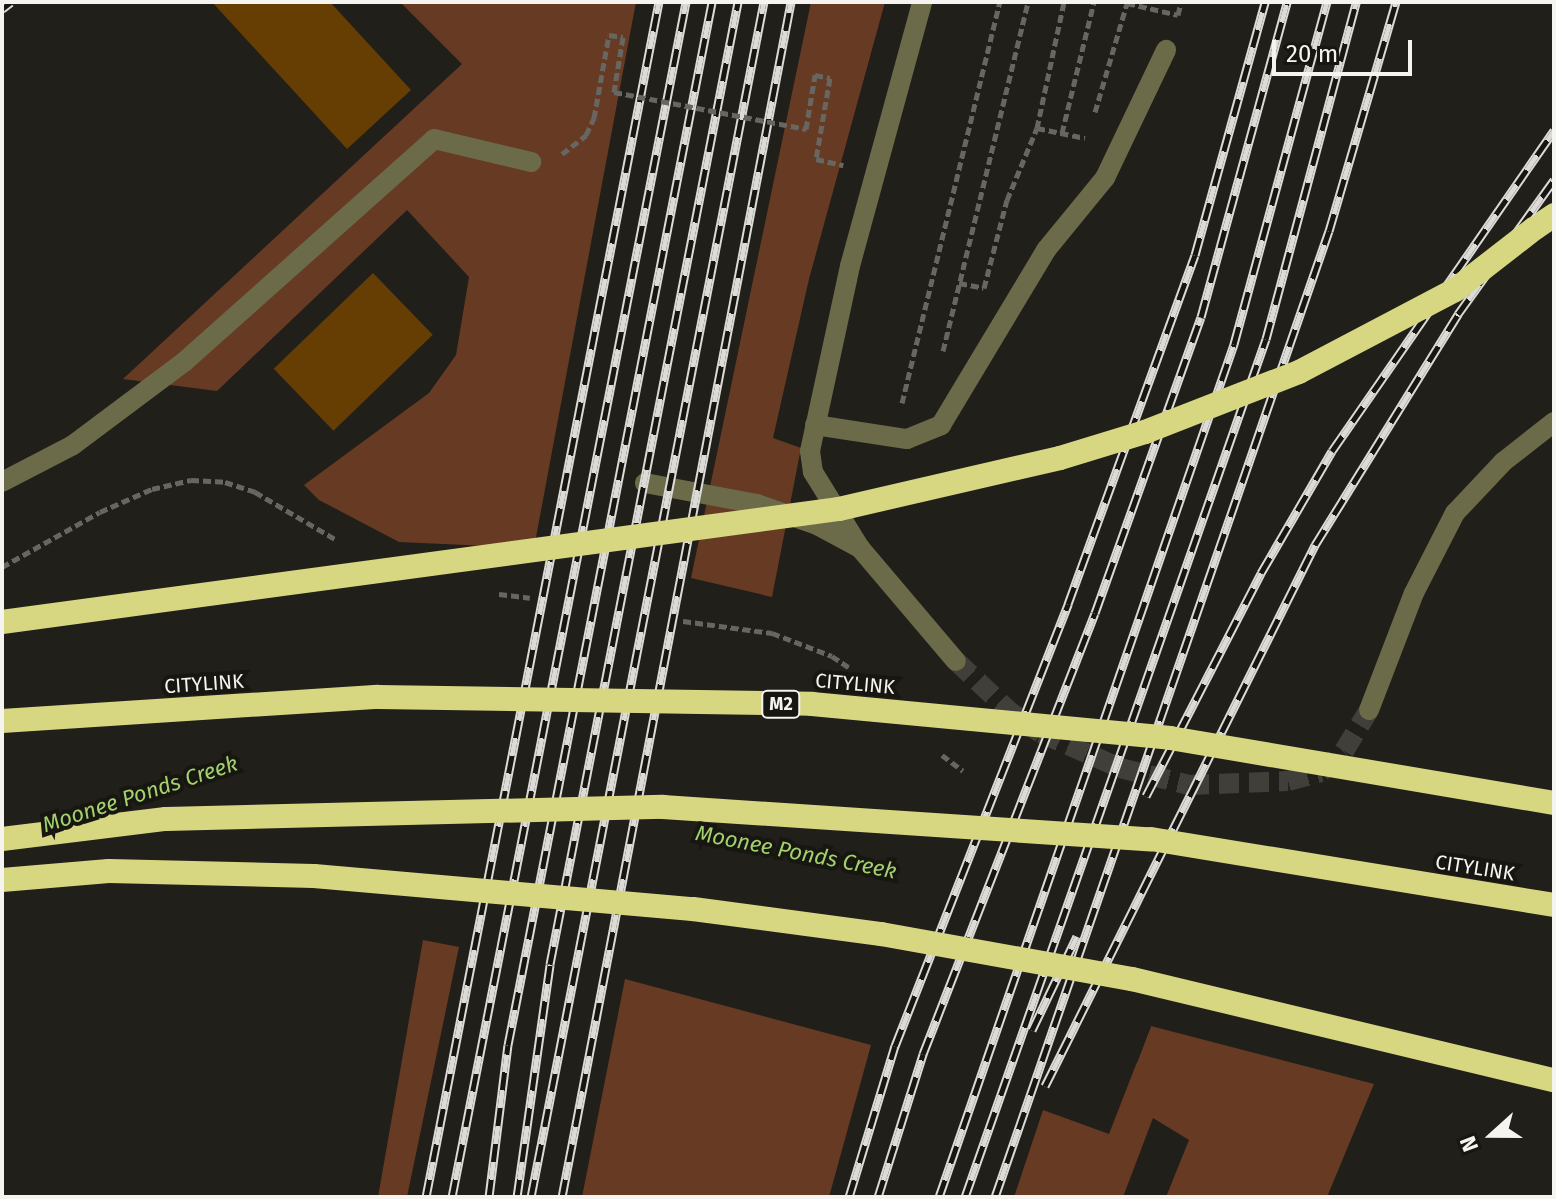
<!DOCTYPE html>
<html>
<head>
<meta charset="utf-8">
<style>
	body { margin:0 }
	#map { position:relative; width:1556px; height:1199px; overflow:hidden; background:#211f1a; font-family:"Fira Sans",sans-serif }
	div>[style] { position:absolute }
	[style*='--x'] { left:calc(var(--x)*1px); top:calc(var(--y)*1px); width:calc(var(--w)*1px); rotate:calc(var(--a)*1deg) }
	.green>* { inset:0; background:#663a23 }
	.pier>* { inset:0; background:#211f1a }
	.building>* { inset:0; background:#663e03; transform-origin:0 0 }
	.street-tunnel>* { height:20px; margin-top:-10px; transform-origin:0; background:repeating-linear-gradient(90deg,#413f3a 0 20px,transparent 0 30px) }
	.path>* { height:5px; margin-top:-2.5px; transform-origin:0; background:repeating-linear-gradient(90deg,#686661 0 8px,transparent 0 12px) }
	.lane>* { height:20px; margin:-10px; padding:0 10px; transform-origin:10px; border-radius:10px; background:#6b6b4a }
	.street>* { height:20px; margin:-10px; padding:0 10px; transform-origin:10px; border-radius:10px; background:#6b6b4a }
	.highway>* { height:24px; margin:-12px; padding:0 12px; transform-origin:12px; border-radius:12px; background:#d7d782 }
	.rail>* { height:9px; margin-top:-4.5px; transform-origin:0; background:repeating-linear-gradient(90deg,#181611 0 18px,#dddbd7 0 36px); box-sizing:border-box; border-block:2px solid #dddbd7 }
	.path-bridge>* { height:5px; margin-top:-2.5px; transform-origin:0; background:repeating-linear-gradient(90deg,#686661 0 8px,transparent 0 12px) }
	.highway-bridge>* { height:24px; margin:-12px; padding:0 12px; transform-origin:12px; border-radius:12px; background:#d7d782 }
	span { translate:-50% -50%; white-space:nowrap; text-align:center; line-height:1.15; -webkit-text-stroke:8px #181611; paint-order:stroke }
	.shield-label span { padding:2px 6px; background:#181611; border:2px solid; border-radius:6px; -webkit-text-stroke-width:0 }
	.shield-label { font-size:18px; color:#f6f4f0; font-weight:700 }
	.street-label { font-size:20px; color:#f6f4f0 }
	.water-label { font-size:22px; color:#a3d16d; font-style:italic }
	.frame { position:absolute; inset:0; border:4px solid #f6f4f0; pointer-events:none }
	.north { position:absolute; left:1452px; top:1095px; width:80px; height:80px; -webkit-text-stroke:6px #181611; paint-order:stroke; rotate:249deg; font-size:22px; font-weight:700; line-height:32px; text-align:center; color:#f6f4f0 }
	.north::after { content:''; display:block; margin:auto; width:28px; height:36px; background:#f6f4f0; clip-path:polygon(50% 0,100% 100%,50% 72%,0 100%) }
	.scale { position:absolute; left:1272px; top:40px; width:140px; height:36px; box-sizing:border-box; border:4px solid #f6f4f0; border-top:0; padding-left:10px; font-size:24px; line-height:28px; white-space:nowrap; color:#f6f4f0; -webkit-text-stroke:6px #181611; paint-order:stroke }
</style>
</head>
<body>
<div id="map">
	<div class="green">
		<div style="clip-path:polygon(400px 2px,636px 2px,534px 548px,399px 542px,319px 500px,304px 485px,429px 393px,456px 355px,469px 277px,407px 210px,217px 391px,123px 379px,462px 64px)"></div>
		<div style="clip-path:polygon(811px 2px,885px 2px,809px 279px,773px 438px,801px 448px,772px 597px,691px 578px)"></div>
		<div style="clip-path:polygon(423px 940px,459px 947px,407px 1197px,378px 1197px)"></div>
		<div style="clip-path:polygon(625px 979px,871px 1045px,829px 1197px,582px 1197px)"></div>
		<div style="clip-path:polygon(1151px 1026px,1374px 1084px,1327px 1197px,1166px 1197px,1189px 1140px,1153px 1118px,1123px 1197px,1014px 1197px,1043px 1110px,1109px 1134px)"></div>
	</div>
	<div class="pier">
		<div style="clip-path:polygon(evenodd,352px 653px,824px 772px,1195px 849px,1375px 772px,1440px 722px,1554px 742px,1554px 881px,1473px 949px,1197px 909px,1177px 961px,1375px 1005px,1262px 1042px,1156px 1013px,1137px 1063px,892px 993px,910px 945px,697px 886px,695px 940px,633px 937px,366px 886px,200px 915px,2px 925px,2px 731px,293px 654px,352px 653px,694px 872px,844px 877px,934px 886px,922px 914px,696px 886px,694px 872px)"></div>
	</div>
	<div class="building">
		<div style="clip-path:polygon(212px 2px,330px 2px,411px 90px,347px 149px)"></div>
		<div style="left:373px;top:273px;width:86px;height:138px;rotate:46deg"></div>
	</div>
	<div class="street-tunnel">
		<div style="--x:956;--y:661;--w:73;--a:43.3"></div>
		<div style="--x:1009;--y:711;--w:39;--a:35"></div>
		<div style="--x:1041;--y:733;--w:86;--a:23.9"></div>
		<div style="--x:1120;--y:768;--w:71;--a:13.8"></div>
		<div style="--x:1189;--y:785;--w:99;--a:-2.3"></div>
		<div style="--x:1288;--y:781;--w:34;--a:-15"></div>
		<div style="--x:1321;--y:772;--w:31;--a:-42"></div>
		<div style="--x:1344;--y:751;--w:48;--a:-58.6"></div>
	</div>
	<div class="path">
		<div style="--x:1095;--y:112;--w:114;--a:-73.6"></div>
		<div style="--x:1127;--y:3;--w:52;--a:13.2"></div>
		<div style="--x:1178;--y:15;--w:13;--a:-77"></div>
		<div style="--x:1037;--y:128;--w:129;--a:-77.9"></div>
		<div style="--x:806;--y:129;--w:55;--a:-80.5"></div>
		<div style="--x:815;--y:75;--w:15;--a:11"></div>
		<div style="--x:830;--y:78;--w:82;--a:99.8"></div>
		<div style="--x:816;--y:159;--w:28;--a:13"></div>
		<div style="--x:1062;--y:133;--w:135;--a:-76.3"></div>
		<div style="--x:562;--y:154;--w:31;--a:-38"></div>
		<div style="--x:586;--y:135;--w:19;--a:-65"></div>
		<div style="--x:594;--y:118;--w:84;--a:-79.8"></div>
		<div style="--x:609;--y:35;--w:14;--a:8"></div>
		<div style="--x:623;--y:37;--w:56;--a:99.3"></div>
		<div style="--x:959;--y:283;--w:25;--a:11"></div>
		<div style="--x:984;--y:288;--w:91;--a:-75.4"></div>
		<div style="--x:1007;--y:200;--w:78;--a:-67.4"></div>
		<div style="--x:1037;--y:128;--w:49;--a:11.8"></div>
		<div style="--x:943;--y:351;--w:359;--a:-76.3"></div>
		<div style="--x:902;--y:403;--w:413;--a:-76.3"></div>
		<div style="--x:2;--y:567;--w:112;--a:-29.3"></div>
		<div style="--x:100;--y:512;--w:57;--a:-23.9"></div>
		<div style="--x:152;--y:489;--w:40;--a:-13"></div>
		<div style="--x:191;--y:480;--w:34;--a:3"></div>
		<div style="--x:225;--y:482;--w:32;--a:18"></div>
		<div style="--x:255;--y:492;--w:93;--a:30.4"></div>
		<div style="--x:499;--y:594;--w:31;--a:7"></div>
		<div style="--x:683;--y:621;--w:90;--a:7.7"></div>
		<div style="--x:772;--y:633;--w:64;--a:21"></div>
		<div style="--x:832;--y:656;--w:23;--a:34"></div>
		<div style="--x:942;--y:755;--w:26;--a:37"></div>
	</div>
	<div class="lane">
		<div style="--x:815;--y:425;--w:93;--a:8.7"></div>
		<div style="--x:907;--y:439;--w:37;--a:-22"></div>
		<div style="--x:941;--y:425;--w:204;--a:-59"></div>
		<div style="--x:1046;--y:250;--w:93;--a:-50.7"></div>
		<div style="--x:1105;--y:178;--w:142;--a:-64.5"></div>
		<div style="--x:810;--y:451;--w:189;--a:-77.8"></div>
		<div style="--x:850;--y:266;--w:274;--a:-74.7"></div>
		<div style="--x:2;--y:482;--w:80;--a:-27.5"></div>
		<div style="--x:73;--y:445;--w:139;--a:-36.8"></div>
		<div style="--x:184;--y:362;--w:335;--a:-41.7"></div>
		<div style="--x:434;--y:139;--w:100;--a:13.3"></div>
		<div style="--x:645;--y:483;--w:114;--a:10.6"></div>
		<div style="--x:757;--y:504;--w:64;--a:19.3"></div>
		<div style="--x:817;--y:525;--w:49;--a:28.1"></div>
	</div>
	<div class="street">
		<div style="--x:810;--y:451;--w:21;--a:82"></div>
		<div style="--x:813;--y:472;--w:89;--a:58.3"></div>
		<div style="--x:860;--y:548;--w:148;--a:49.7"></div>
		<div style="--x:1369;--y:710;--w:125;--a:-69"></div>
		<div style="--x:1414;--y:593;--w:90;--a:-62.9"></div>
		<div style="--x:1455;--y:513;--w:70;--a:-46.7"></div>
		<div style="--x:1503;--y:462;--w:65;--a:-38.1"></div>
	</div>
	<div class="highway">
		<div style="--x:1535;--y:228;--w:23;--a:-34"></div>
		<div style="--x:1132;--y:979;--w:434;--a:13.5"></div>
	</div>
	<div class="rail">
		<div style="--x:2;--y:9;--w:11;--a:-38"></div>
		<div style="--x:1146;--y:796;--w:251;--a:-62.7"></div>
		<div style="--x:1261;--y:573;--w:141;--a:-59.8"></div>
		<div style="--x:1332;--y:451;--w:390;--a:-55.3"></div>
		<div style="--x:1032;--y:1030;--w:104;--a:-64.4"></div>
		<div style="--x:1045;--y:1086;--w:605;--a:-63.48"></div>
		<div style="--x:1315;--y:545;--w:272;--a:-58.2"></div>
		<div style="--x:1458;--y:314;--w:165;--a:-54.4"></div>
		<div style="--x:426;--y:1197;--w:1218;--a:-78.97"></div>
		<div style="--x:452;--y:1197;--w:1218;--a:-78.92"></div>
		<div style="--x:489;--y:1197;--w:153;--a:-82.9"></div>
		<div style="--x:508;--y:1045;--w:1063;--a:-78.93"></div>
		<div style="--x:517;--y:1197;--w:235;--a:-81.9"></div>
		<div style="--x:550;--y:964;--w:980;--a:-78.94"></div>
		<div style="--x:531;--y:1197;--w:1218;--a:-78.97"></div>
		<div style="--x:562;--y:1197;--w:1217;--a:-79.15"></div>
		<div style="--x:849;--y:1197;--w:158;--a:-73.1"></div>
		<div style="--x:895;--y:1046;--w:475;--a:-68.6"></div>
		<div style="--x:1068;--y:604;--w:371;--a:-70"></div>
		<div style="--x:1195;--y:255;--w:263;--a:-74.5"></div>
		<div style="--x:878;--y:1197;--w:150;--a:-72.5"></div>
		<div style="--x:923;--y:1054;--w:473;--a:-68.7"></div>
		<div style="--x:1095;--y:613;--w:314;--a:-70.3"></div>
		<div style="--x:1201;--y:317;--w:327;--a:-74.7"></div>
		<div style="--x:939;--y:1197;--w:903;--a:-70.92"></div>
		<div style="--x:1234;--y:344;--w:354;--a:-74.8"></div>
		<div style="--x:965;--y:1197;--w:909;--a:-70.67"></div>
		<div style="--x:1266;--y:339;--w:349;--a:-75"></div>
		<div style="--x:995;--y:1197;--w:1022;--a:-70.93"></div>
		<div style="--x:1329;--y:231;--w:239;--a:-73.7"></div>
	</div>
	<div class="path-bridge">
		<div style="--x:614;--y:92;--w:196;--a:10.9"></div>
	</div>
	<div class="highway-bridge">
		<div style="--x:2;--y:622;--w:845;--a:-7.69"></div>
		<div style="--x:839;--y:509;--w:227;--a:-13"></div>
		<div style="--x:1060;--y:458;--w:89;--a:-17"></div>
		<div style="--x:1145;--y:432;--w:165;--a:-21.3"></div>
		<div style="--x:1299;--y:372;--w:176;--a:-27.7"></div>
		<div style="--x:1455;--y:290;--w:101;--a:-37.8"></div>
		<div style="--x:2;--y:721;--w:377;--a:-3.7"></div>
		<div style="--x:378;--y:697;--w:434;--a:0.9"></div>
		<div style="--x:812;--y:704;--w:360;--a:5.4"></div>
		<div style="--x:1170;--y:738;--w:389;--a:9.6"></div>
		<div style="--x:2;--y:839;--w:165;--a:-7"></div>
		<div style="--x:166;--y:819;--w:497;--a:-1.4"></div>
		<div style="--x:663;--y:807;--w:489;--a:3.8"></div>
		<div style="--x:1151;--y:839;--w:408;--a:9.3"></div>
		<div style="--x:2;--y:880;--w:107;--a:-4.8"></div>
		<div style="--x:109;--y:871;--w:205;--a:1.4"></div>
		<div style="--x:314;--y:876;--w:380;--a:5"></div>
		<div style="--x:693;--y:909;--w:190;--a:7.6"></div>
		<div style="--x:881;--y:934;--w:255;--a:10.2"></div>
	</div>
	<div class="shield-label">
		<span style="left:781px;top:704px">M2</span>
	</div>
	<div class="street-label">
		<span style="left:204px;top:684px;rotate:-4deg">CITYLINK</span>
		<span style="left:855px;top:684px;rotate:5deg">CITYLINK</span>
		<span style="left:1475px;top:868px;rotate:9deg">CITYLINK</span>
	</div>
	<div class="water-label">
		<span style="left:140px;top:794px;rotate:-18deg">Moonee Ponds Creek</span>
		<span style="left:796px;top:852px;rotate:11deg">Moonee Ponds Creek</span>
	</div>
	<div class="frame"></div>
	<div class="north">N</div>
	<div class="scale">20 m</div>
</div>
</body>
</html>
